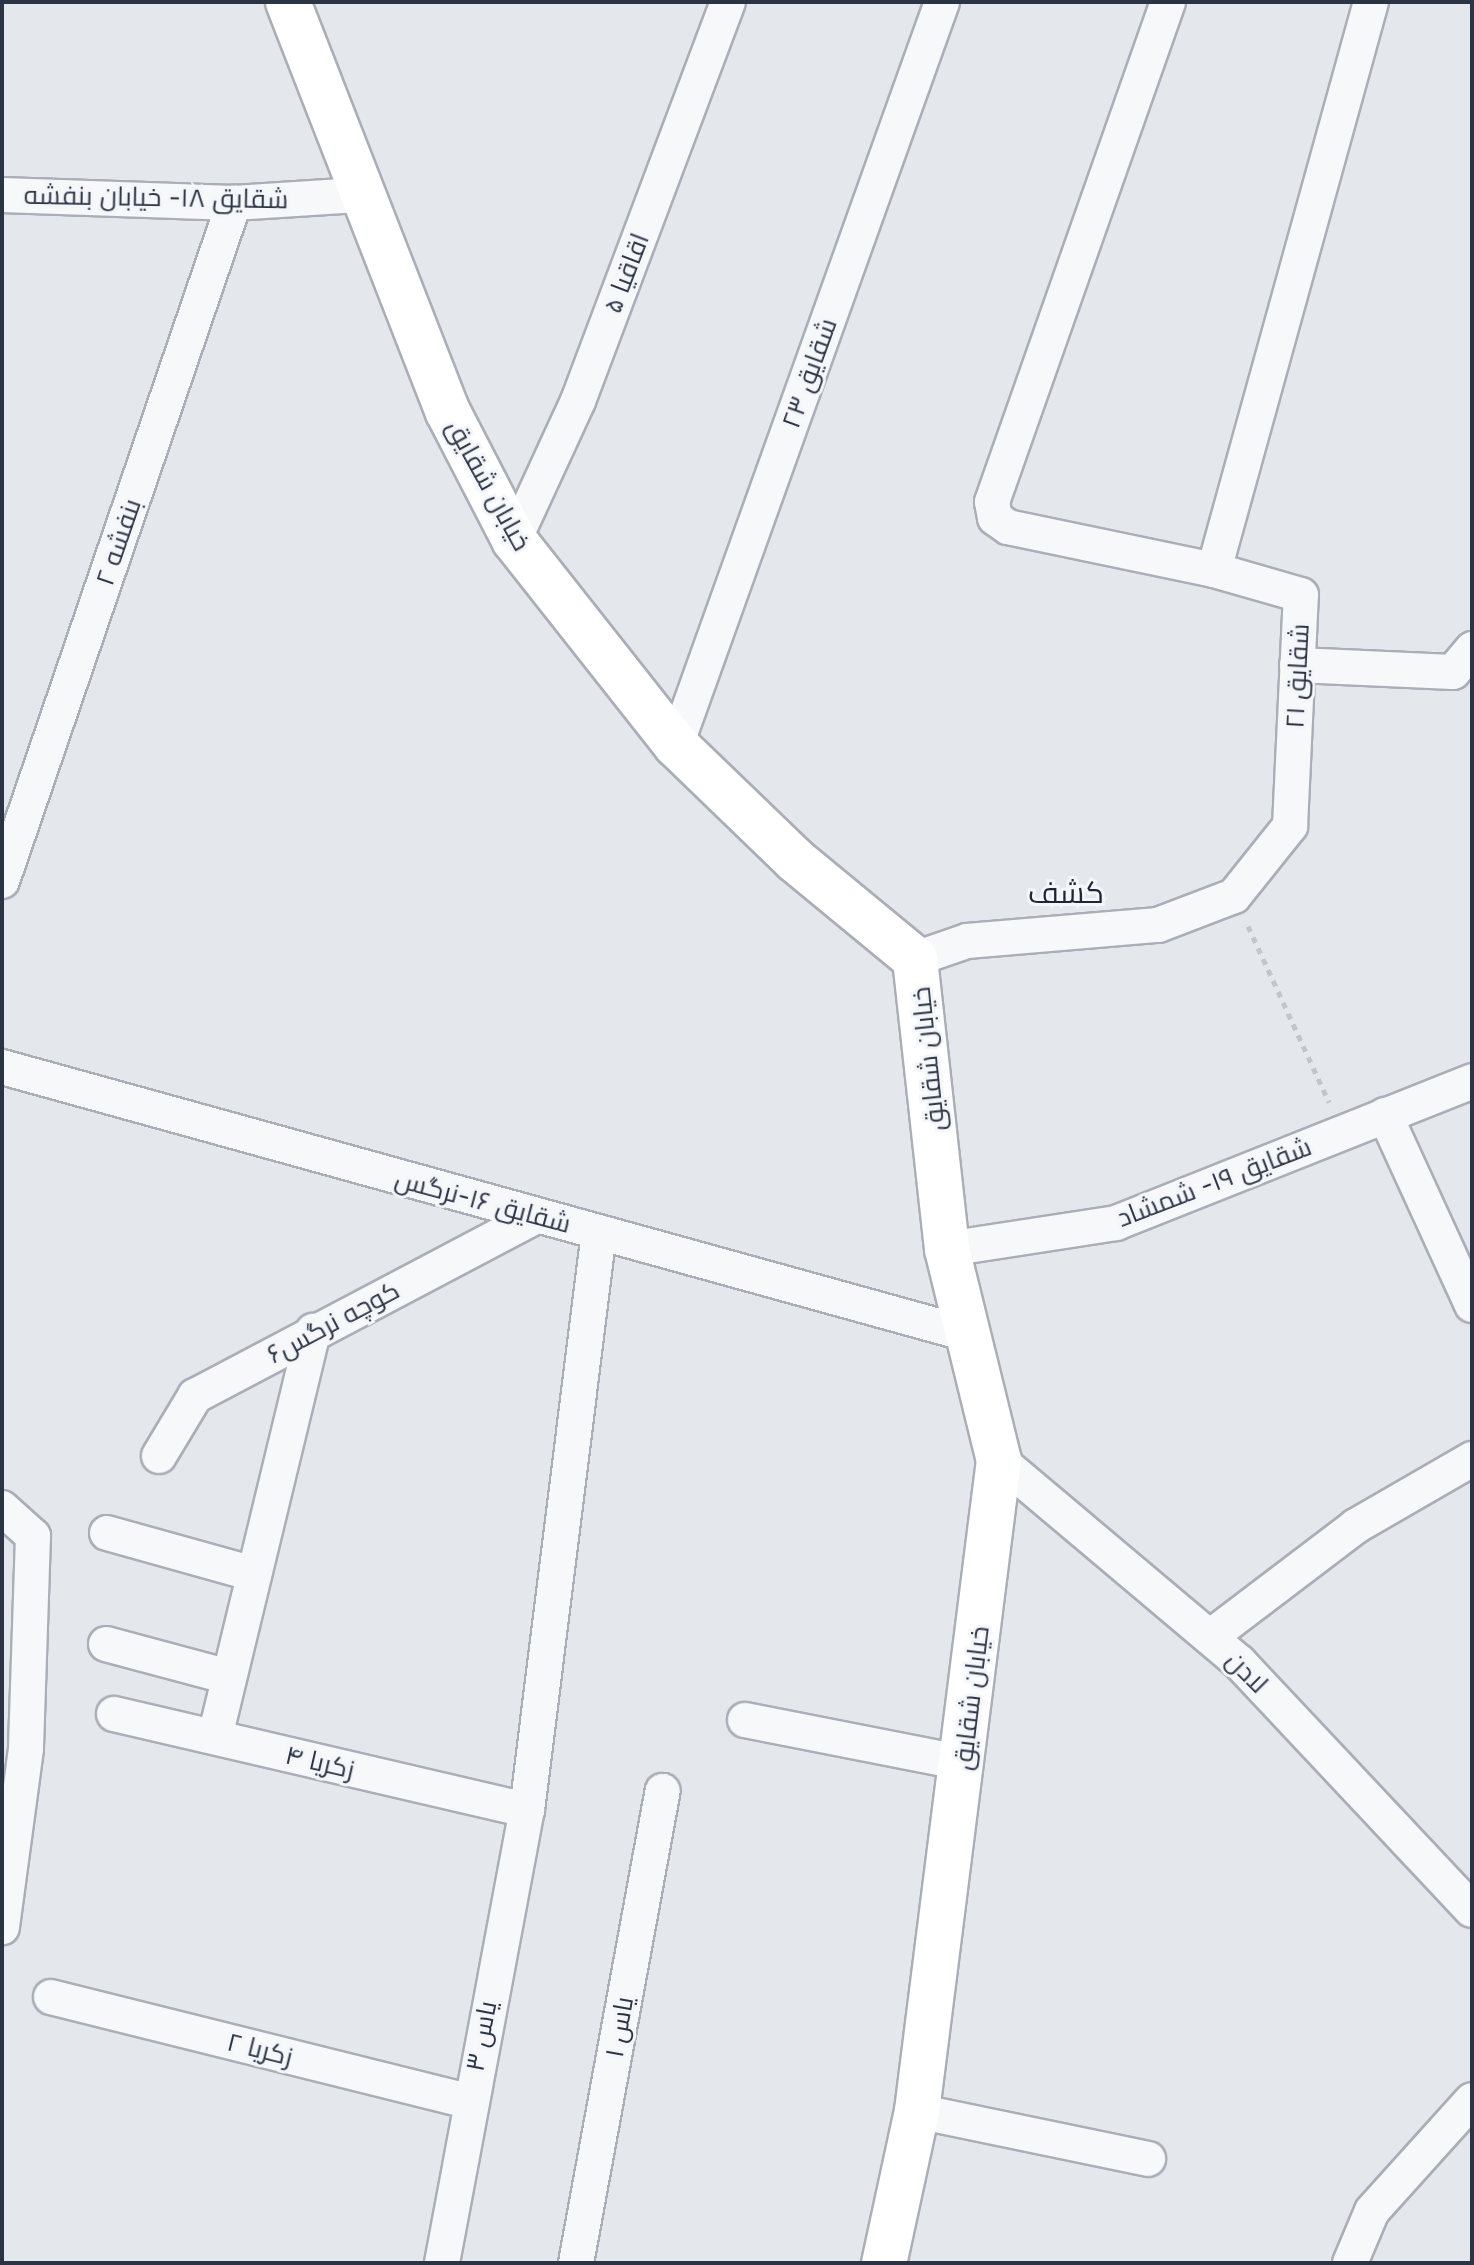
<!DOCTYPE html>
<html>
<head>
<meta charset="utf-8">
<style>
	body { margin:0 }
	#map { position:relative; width:1474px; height:2265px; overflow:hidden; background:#e4e7ec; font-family:Inter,Cairo,sans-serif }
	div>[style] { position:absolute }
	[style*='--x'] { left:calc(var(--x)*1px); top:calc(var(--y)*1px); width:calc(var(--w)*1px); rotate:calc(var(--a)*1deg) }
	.path>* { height:5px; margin-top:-2.5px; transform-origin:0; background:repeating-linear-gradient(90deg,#c2c5cb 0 6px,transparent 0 12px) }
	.roads { filter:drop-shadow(2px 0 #a9aeb7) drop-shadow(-2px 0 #a9aeb7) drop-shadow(0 2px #a9aeb7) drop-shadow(0 -2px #a9aeb7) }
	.street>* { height:34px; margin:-17px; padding:0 17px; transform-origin:17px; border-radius:17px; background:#f7f8fa }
	.secondary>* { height:44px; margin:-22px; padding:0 22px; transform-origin:22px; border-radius:22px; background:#fff }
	span { translate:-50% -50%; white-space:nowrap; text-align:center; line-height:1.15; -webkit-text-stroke:6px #f4f6f9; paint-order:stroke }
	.street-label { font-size:26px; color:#2b3445 }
	.quarter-label { font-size:30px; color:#1d2536 }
	.frame { position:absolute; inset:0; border:4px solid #2b3445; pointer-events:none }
</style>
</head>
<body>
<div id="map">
	<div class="path">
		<div style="--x:1248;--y:926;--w:194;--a:65.3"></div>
	</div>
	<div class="roads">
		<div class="street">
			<div style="--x:1168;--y:2;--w:530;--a:109.39"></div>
			<div style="--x:992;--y:502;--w:16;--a:79"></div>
			<div style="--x:995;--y:518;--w:16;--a:35"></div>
			<div style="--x:1008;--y:527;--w:210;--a:11.8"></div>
			<div style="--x:2;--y:195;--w:232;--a:2"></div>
			<div style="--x:234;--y:203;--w:124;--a:-3.7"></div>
			<div style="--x:514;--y:540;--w:153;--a:-65.3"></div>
			<div style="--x:578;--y:401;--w:426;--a:-69.4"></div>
			<div style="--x:1297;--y:665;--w:156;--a:2.6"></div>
			<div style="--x:1453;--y:672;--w:30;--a:-50"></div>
			<div style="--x:676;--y:745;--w:789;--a:-70.3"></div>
			<div style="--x:2;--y:881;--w:717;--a:-71.11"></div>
			<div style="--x:915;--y:959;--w:55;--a:-19.1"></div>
			<div style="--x:967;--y:941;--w:192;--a:-4.8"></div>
			<div style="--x:1158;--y:925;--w:81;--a:-20.9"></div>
			<div style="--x:1234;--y:896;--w:90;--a:-51.3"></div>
			<div style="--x:1290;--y:826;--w:231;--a:-87.3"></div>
			<div style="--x:1301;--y:595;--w:91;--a:-164"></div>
			<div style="--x:1214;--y:570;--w:589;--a:-74.55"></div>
			<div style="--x:2;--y:1067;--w:998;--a:15.46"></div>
			<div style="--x:1385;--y:1115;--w:209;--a:65.4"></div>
			<div style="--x:947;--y:1249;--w:171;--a:-8.7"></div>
			<div style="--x:1116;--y:1223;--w:383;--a:-21.7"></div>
			<div style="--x:159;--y:1456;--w:70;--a:-59"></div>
			<div style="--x:195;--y:1396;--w:383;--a:-27.8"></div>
			<div style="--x:999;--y:1460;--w:314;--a:40.1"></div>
			<div style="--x:1239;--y:1662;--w:340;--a:46.8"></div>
			<div style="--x:2;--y:1508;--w:42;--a:42.1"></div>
			<div style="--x:33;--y:1536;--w:213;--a:91.9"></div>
			<div style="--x:26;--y:1749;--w:180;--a:97.7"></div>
			<div style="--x:107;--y:1533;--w:153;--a:15.6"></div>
			<div style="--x:1210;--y:1637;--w:183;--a:-37.2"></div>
			<div style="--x:1356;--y:1526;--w:134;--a:-30"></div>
			<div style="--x:106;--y:1644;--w:127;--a:15"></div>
			<div style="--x:114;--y:1714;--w:424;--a:13.1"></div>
			<div style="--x:745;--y:1720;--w:223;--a:11.1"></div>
			<div style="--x:215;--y:1737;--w:418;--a:-76.4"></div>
			<div style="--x:51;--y:1997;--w:430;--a:14"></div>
			<div style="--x:917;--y:2111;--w:236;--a:11.7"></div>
			<div style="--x:442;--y:2263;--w:461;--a:-79.4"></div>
			<div style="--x:527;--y:1810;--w:582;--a:-82.9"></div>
			<div style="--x:576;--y:2263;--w:480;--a:-79.6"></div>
			<div style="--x:1350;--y:2263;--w:56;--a:-67.1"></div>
			<div style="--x:1372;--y:2211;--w:149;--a:-48"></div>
		</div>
		<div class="secondary">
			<div style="--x:288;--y:2;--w:440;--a:68.7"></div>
			<div style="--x:448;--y:412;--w:144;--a:62.7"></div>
			<div style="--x:514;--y:540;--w:261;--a:51.7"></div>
			<div style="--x:676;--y:745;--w:165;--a:44"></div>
			<div style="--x:795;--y:860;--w:156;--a:39.5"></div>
			<div style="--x:915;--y:959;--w:292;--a:83.7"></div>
			<div style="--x:947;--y:1249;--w:217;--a:76.2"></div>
			<div style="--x:999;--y:1460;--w:656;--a:97.18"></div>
			<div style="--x:917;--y:2111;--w:156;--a:102.2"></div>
		</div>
	</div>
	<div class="street-label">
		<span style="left:156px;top:197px;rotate:1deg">شقایق ۱۸- خیابان بنفشه</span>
		<span style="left:626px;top:273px;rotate:-69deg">اقاقیا ۵</span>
		<span style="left:809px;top:373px;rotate:-70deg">شقایق ۲۳</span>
		<span style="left:489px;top:485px;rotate:61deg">خیابان شقایق</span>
		<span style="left:118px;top:542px;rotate:-71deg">بنفشه ۲</span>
		<span style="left:1297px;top:676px;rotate:-87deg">شقایق ۲۱</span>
		<span style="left:928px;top:1059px;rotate:-96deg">خیابان شقایق</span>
		<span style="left:1214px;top:1182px;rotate:-21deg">شقایق ۱۹- شمشاد</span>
		<span style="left:483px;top:1201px;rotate:15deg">شقایق ۱۶-نرگس</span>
		<span style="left:333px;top:1322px;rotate:-28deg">کوچه نرگس۶</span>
		<span style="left:1247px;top:1672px;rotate:45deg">لادن</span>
		<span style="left:971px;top:1698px;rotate:-83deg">خیابان شقایق</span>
		<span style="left:320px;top:1762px;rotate:13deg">زکریا ۴</span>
		<span style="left:619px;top:2027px;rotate:-80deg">یاس ۱</span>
		<span style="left:481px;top:2036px;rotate:-79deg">یاس ۳</span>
		<span style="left:260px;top:2049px;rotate:14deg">زکریا ۲</span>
	</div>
	<div class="quarter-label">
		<span style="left:1066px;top:892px">کشف</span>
	</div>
	<div class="frame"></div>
</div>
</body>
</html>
